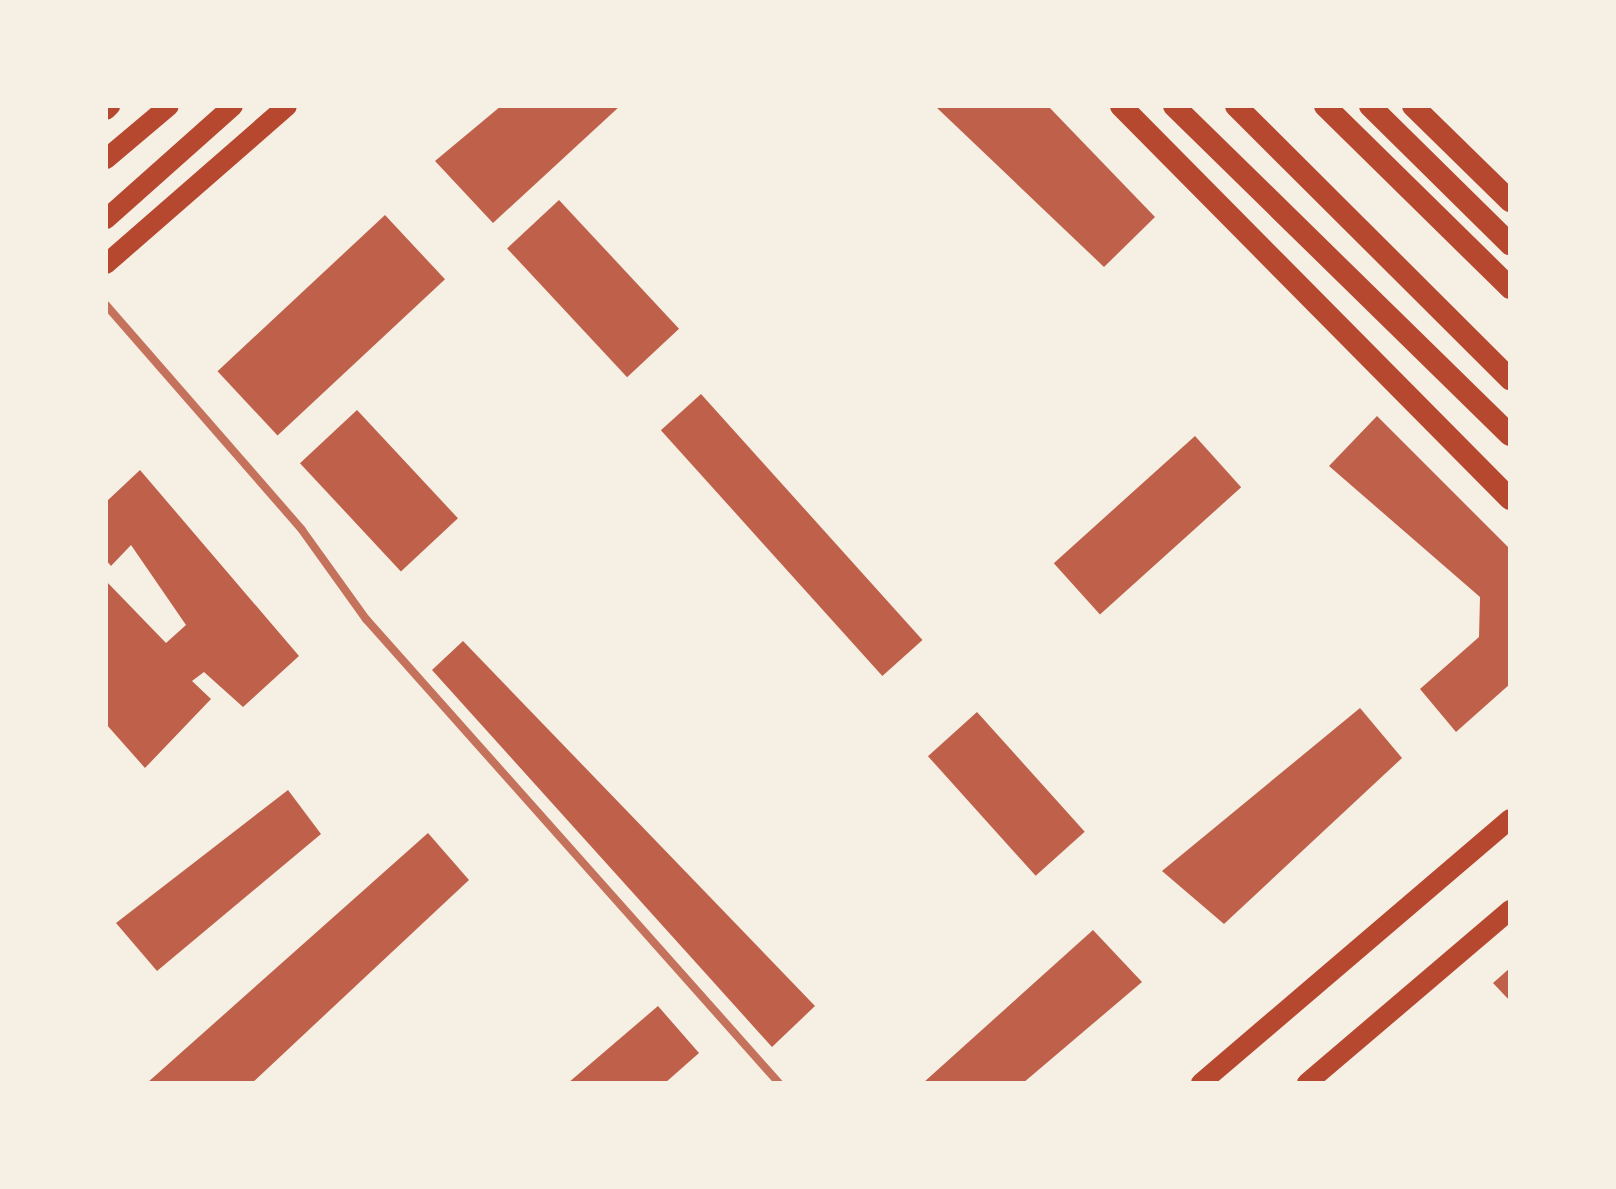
<!DOCTYPE html>
<html>
<head>
<meta charset="utf-8">
<style>
	body { margin:0 }
	#map { position:relative; width:1616px; height:1189px; overflow:hidden; background:#f6efe4; font-family:"IBM Plex Sans",sans-serif }
	div>[style] { position:absolute }
	[style*='--x'] { left:calc(var(--x)*1px); top:calc(var(--y)*1px); width:calc(var(--w)*1px); rotate:calc(var(--a)*1deg) }
	.building>* { inset:0; background:#bf614a; transform-origin:0 0 }
	.minor>* { height:8px; margin:-4px; padding:0 4px; transform-origin:4px; border-radius:4px; background:#c5725c }
	.primary>* { height:20px; margin:-10px; padding:0 10px; transform-origin:10px; border-radius:10px; background:#b5482f }
	.trunk>* { height:22px; margin:-11px; padding:0 11px; transform-origin:11px; border-radius:11px; background:#b5482f }
	span { translate:-50% -50%; white-space:nowrap; text-align:center; line-height:1.15; -webkit-text-stroke:7px #f6efe4; paint-order:stroke }
	.frame { position:absolute; inset:0; border:108px solid #f6efe4; pointer-events:none }
</style>
</head>
<body>
<div id="map">
	<div class="building">
		<div style="clip-path:polygon(501px 106px,620px 106px,493px 223px,435px 161px)"></div>
		<div style="clip-path:polygon(935px 106px,1048px 106px,1155px 217px,1104px 267px)"></div>
		<div style="left:559px;top:200px;width:176px;height:71px;rotate:47deg"></div>
		<div style="left:385px;top:215px;width:88px;height:229px;rotate:47deg"></div>
		<div style="left:701px;top:394px;width:331px;height:54px;rotate:48deg"></div>
		<div style="left:357px;top:410px;width:148px;height:78px;rotate:47deg"></div>
		<div style="clip-path:polygon(1377px 416px,1510px 549px,1510px 684px,1456px 732px,1420px 689px,1479px 637px,1480px 597px,1329px 466px)"></div>
		<div style="left:1195px;top:436px;width:69px;height:190px;rotate:48deg"></div>
		<div style="clip-path:polygon(140px 470px,299px 656px,243px 707px,204px 672px,192px 681px,211px 699px,145px 768px,106px 724px,106px 581px,166px 643px,186px 625px,131px 545px,111px 566px,106px 560px,106px 502px)"></div>
		<div style="clip-path:polygon(463px 641px,815px 1006px,772px 1047px,432px 670px)"></div>
		<div style="clip-path:polygon(1360px 708px,1402px 758px,1224px 924px,1162px 871px)"></div>
		<div style="left:977px;top:712px;width:161px;height:66px;rotate:48deg"></div>
		<div style="clip-path:polygon(288px 790px,321px 834px,157px 971px,116px 923px)"></div>
		<div style="clip-path:polygon(428px 833px,469px 880px,252px 1083px,147px 1083px)"></div>
		<div style="clip-path:polygon(1093px 930px,1142px 982px,1023px 1083px,923px 1083px)"></div>
		<div style="clip-path:polygon(1510px 968px,1510px 1001px,1493px 983px)"></div>
		<div style="clip-path:polygon(658px 1006px,699px 1053px,665px 1083px,568px 1083px)"></div>
	</div>
	<div class="minor">
		<div style="--x:106;--y:305;--w:298;--a:48.9"></div>
		<div style="--x:302;--y:530;--w:110;--a:54.3"></div>
		<div style="--x:366;--y:619;--w:621;--a:48.33"></div>
	</div>
	<div class="primary">
		<div style="--x:106;--y:110;--w:6;--a:-45"></div>
		<div style="--x:106;--y:159;--w:82;--a:-40.1"></div>
		<div style="--x:106;--y:219;--w:170;--a:-41.7"></div>
		<div style="--x:106;--y:264;--w:240;--a:-41.1"></div>
		<div style="--x:1201;--y:1083;--w:406;--a:-40.5"></div>
		<div style="--x:1307;--y:1083;--w:267;--a:-40.4"></div>
	</div>
	<div class="trunk">
		<div style="--x:1121;--y:106;--w:553;--a:45.29"></div>
		<div style="--x:1174;--y:106;--w:470;--a:44.4"></div>
		<div style="--x:1236;--y:106;--w:387;--a:44.9"></div>
		<div style="--x:1325;--y:106;--w:260;--a:44.5"></div>
		<div style="--x:1370;--y:106;--w:197;--a:44.6"></div>
		<div style="--x:1413;--y:106;--w:136;--a:44.4"></div>
	</div>
	<div class="frame"></div>
</div>
</body>
</html>
